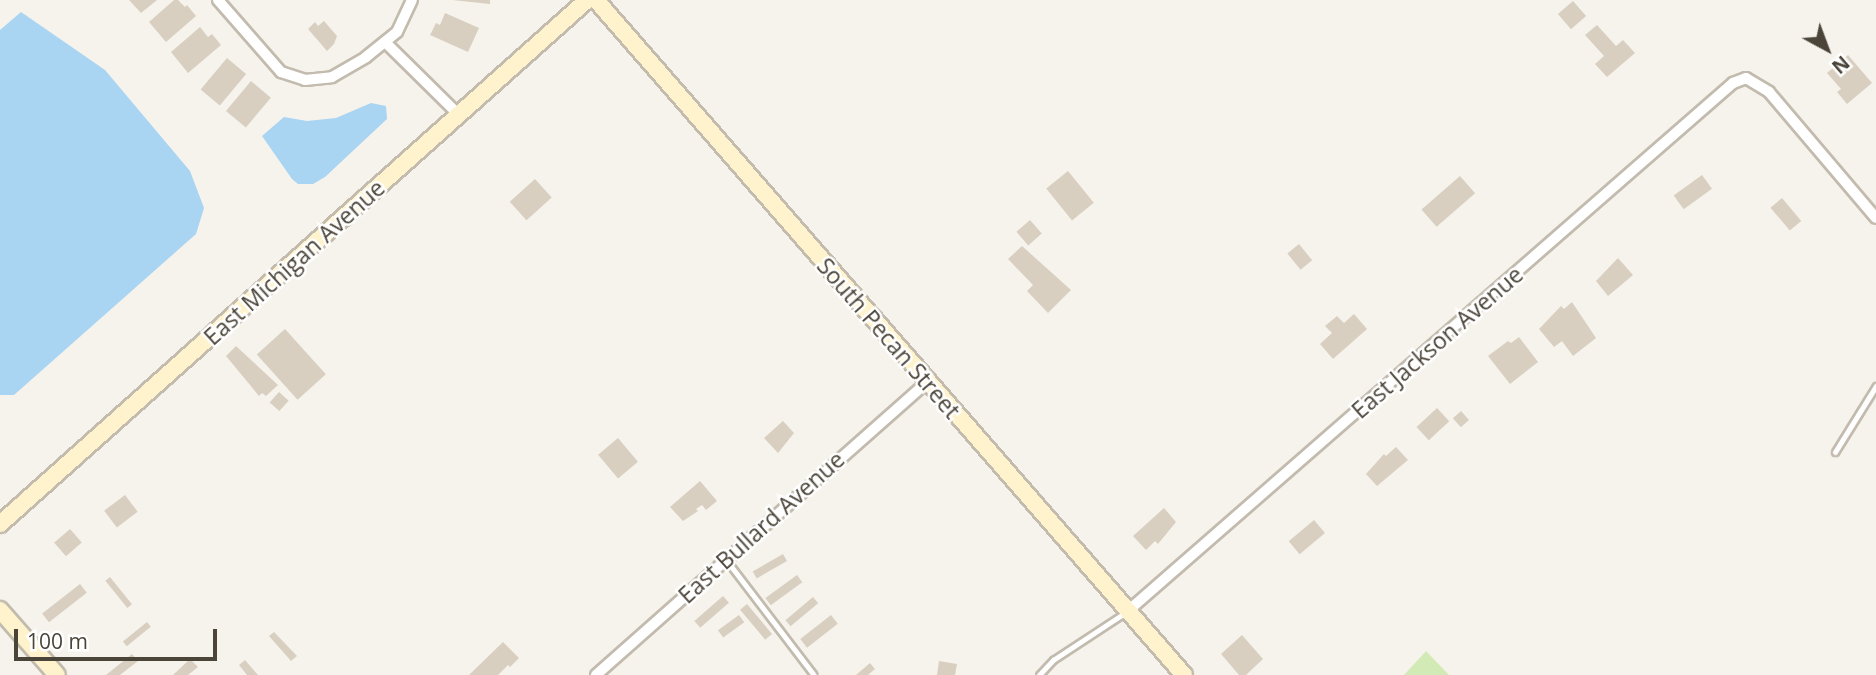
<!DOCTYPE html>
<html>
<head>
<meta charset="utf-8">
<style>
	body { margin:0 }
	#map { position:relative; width:1876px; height:675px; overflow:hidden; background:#f6f3ec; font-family:"Open Sans",sans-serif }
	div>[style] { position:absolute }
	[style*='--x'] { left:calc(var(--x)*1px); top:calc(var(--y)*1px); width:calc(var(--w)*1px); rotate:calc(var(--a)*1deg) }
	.green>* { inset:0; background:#d2eab5 }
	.water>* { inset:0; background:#a9d4f2 }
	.building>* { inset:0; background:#d8cfc1; transform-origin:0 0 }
	.roads { filter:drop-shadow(2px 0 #c2bbae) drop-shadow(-2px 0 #c2bbae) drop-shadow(0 2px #c2bbae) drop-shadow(0 -2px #c2bbae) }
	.lane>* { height:5px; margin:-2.5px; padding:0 2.5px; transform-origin:2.5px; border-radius:2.5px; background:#fff }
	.street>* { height:10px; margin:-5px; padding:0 5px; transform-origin:5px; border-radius:5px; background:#fff }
	.secondary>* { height:16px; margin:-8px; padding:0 8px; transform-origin:8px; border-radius:8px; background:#fff3cd }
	span { translate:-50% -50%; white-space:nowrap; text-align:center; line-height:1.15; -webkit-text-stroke:5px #fff; paint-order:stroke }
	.street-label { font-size:23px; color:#4b4439 }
	.north { position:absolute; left:1792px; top:14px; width:70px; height:70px; -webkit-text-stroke:5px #fff; paint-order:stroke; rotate:139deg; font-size:19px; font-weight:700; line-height:28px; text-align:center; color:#4b4439 }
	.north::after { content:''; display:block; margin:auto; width:24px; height:32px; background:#4b4439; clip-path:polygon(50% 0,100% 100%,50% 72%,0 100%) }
	.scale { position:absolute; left:14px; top:629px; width:203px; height:32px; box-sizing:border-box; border:4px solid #4b4439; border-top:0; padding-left:9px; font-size:21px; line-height:24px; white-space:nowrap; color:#4b4439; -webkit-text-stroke:5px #fff; paint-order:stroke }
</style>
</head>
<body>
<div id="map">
	<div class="green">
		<div style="clip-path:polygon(1426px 651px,1449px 675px,1404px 675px)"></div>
	</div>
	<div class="water">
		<div style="clip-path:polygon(21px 12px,105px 70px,190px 171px,204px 208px,196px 234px,14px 395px,0 395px,0 30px)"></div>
		<div style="clip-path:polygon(371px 103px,386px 106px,387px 119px,325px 177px,313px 184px,298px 184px,292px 179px,262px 136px,284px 117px,307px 121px,336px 118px)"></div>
	</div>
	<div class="building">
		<div style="clip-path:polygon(129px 0,157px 0,141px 13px)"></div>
		<div style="clip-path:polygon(174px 0,178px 0,185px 7px,187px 5px,196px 16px,166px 42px,149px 22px)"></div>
		<div style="clip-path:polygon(452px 0,490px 0,490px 4px)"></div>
		<div style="left:1573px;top:1px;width:20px;height:20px;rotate:49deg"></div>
		<div style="clip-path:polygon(445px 13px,479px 28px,468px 52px,430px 35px,436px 23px,440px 25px)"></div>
		<div style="clip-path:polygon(324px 21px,337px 36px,334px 44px,327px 51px,308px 29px,315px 22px,318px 26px)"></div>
		<div style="clip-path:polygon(1597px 25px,1616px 46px,1623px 40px,1635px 53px,1607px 77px,1595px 64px,1604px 56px,1585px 35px)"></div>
		<div style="clip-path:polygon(200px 27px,208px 37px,212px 34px,221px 45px,188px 73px,171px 52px)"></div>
		<div style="clip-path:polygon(1848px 55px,1872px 83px,1847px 104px,1837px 92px,1841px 89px,1827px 73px)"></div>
		<div style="left:227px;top:58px;width:25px;height:41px;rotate:40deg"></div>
		<div style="left:251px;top:81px;width:26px;height:39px;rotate:40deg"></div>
		<div style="left:1068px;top:171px;width:41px;height:28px;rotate:51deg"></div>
		<div style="left:1702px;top:175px;width:17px;height:35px;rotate:54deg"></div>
		<div style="left:1460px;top:176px;width:23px;height:51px;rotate:49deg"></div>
		<div style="left:535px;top:179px;width:25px;height:34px;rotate:48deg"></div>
		<div style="left:1782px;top:198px;width:30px;height:15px;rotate:50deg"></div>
		<div style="left:1030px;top:220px;width:18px;height:18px;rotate:49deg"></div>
		<div style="left:1299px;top:244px;width:21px;height:15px;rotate:51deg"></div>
		<div style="clip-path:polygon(1022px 246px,1071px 290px,1048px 313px,1027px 291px,1033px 285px,1008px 259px)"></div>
		<div style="clip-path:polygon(1618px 258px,1633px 275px,1608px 296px,1596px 281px)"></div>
		<div style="clip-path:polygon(1572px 302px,1596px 338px,1573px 356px,1562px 341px,1554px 347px,1539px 329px,1561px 306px,1564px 309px)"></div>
		<div style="clip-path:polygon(1354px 314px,1367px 329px,1333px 359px,1320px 344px,1332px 333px,1325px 326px,1337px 316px,1344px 323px)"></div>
		<div style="left:285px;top:329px;width:61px;height:38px;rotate:48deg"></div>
		<div style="clip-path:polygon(1519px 337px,1538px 362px,1510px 384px,1488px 356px,1508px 341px,1511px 343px)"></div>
		<div style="clip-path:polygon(236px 346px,278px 385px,266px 396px,262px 393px,259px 396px,226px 356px)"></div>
		<div style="left:279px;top:392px;width:13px;height:14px;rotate:42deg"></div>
		<div style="left:1437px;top:408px;width:18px;height:28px;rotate:47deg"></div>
		<div style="left:1461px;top:411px;width:12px;height:11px;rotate:48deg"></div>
		<div style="clip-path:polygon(783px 421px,794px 433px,778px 453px,764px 438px)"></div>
		<div style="left:618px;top:438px;width:31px;height:26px;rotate:50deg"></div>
		<div style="clip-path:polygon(1396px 447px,1408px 460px,1377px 486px,1366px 474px,1384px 454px,1386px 456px)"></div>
		<div style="clip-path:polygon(700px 481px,717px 501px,706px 510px,702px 505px,696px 509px,698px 511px,683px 521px,670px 507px)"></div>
		<div style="left:125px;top:495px;width:21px;height:26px;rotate:53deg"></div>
		<div style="clip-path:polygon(1164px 508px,1176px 522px,1158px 544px,1155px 541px,1146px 550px,1133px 536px)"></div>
		<div style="left:1314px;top:520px;width:17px;height:33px;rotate:50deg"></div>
		<div style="left:70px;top:529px;width:18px;height:21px;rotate:49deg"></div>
		<div style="left:783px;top:554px;width:8px;height:35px;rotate:60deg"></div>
		<div style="left:797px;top:575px;width:9px;height:39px;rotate:54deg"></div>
		<div style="left:110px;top:577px;width:35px;height:6px;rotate:51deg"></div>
		<div style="left:80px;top:584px;width:11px;height:48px;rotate:52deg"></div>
		<div style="left:723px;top:596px;width:9px;height:38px;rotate:49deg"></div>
		<div style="left:813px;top:597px;width:8px;height:36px;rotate:50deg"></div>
		<div style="left:747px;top:604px;width:39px;height:9px;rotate:50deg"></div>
		<div style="left:739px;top:615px;width:9px;height:26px;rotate:54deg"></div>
		<div style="left:831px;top:615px;width:11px;height:39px;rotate:52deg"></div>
		<div style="left:147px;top:622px;width:6px;height:31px;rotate:51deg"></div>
		<div style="clip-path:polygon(274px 632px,297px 656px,291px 661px,269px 636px)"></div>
		<div style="clip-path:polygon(1242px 635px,1263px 659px,1246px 675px,1239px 675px,1221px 654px)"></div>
		<div style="clip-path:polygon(503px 642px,519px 658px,510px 667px,508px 665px,498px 675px,469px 675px)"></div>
		<div style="clip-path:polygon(132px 654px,138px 661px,120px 675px,106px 675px)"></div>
		<div style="clip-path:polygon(190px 659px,198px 667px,188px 675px,173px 675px)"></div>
		<div style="clip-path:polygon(245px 660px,258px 675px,247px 675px,239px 665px)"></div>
		<div style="clip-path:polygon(939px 661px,957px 664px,955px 675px,937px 675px)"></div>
		<div style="clip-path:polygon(870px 663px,875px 669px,868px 675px,856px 675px)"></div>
	</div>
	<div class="roads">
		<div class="lane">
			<div style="--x:1835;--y:452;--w:78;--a:-58.2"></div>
			<div style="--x:727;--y:561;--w:143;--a:52.7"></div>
			<div style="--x:1039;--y:675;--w:21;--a:-47"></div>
			<div style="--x:1053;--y:660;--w:87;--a:-33.3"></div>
		</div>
		<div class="street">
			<div style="--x:218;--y:0;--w:96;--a:48.8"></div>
			<div style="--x:281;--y:72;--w:25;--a:18"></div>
			<div style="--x:305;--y:80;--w:27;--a:-6"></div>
			<div style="--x:332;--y:77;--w:39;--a:-30"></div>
			<div style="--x:366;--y:57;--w:40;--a:-39"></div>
			<div style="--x:397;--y:32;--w:35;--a:-65"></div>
			<div style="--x:385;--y:42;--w:104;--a:44.6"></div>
			<div style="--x:1129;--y:610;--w:802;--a:-41.11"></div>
			<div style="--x:1733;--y:83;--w:14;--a:-21"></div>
			<div style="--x:1746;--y:78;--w:27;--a:31"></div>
			<div style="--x:1769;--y:92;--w:165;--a:49.7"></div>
			<div style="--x:596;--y:675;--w:443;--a:-41.5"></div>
		</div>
		<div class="secondary">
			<div style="--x:596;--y:0;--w:895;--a:48.94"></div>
			<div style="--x:0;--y:524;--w:787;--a:-41.75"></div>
			<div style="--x:0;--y:610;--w:86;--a:48.8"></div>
		</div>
	</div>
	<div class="street-label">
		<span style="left:294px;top:262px;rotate:-42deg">East Michigan Avenue</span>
		<span style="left:889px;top:338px;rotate:49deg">South Pecan Street</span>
		<span style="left:1437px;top:342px;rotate:-41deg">East Jackson Avenue</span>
		<span style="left:761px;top:527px;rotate:-42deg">East Bullard Avenue</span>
	</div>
	<div class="north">N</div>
	<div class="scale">100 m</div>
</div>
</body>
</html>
